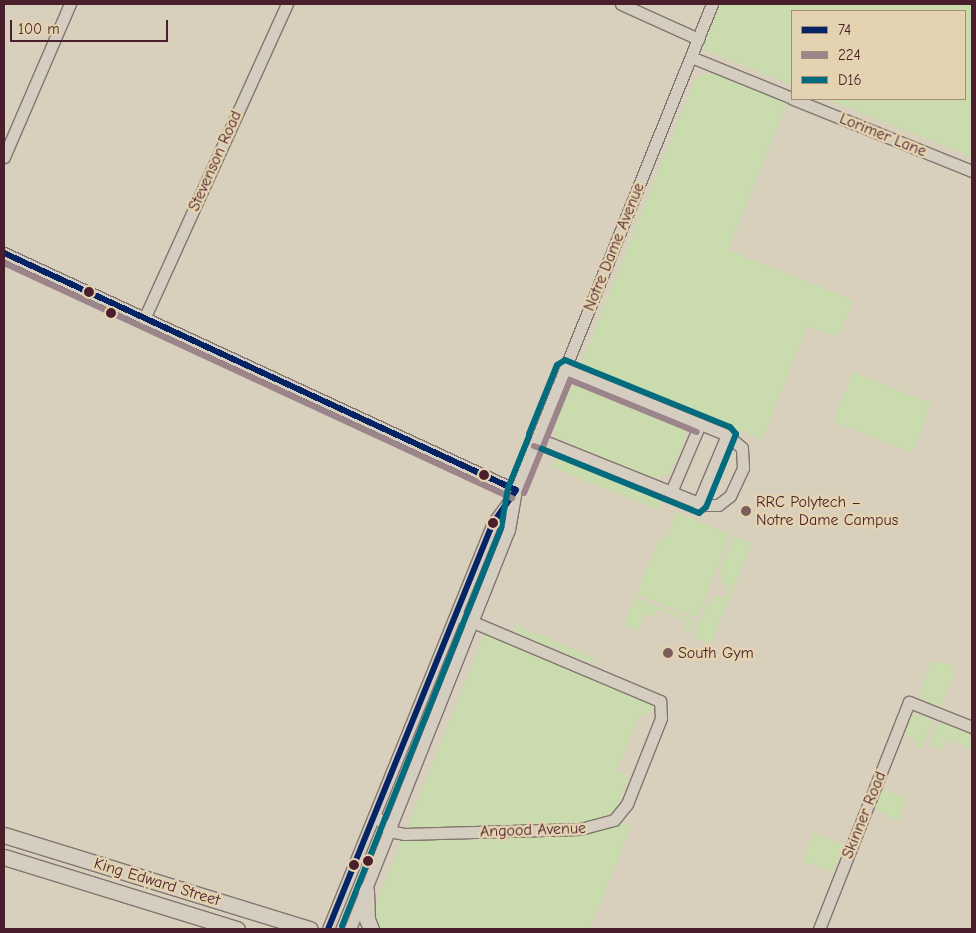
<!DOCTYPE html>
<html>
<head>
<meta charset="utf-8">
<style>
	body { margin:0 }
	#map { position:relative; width:976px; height:933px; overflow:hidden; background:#d8cfbc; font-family:"Comic Neue",sans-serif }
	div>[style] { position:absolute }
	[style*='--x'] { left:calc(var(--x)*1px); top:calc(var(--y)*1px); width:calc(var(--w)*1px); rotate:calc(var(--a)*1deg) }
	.green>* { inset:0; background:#cadcae; transform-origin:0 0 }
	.roads { filter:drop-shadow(1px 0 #827670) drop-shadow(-1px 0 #827670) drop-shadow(0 1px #827670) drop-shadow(0 -1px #827670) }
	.minor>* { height:11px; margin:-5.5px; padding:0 5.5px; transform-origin:5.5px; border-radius:5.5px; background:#d4cdc0 }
	.major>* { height:15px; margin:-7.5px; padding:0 7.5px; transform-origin:7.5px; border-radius:7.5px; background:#d4cdc0 }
	.bus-1>* { height:6px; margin:-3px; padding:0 3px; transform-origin:3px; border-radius:3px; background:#052465 }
	.bus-2>* { height:6px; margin:-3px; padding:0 3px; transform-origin:3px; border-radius:3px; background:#9b848a }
	.bus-3>* { height:6px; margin:-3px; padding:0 3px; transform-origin:3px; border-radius:3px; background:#026c7e }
	.dots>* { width:14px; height:14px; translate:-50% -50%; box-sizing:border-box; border:2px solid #e4d3b0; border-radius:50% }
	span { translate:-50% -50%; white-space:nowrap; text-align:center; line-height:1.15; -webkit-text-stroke:5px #e4d3b0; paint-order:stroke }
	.street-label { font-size:16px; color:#4a1f2b }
	.poi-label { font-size:16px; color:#4a1f2b }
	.left { translate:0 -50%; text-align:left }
	.frame { position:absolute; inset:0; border:5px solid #4a1f2b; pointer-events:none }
	.legend { position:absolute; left:791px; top:10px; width:175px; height:90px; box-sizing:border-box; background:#e4d3b0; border:1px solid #a68b7b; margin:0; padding:6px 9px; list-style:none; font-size:15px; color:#4a1f2b }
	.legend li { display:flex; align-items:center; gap:10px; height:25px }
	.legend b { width:25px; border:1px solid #a68b7b }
	.scale { position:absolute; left:10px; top:20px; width:158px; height:22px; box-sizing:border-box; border:2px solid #4a1f2b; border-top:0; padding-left:6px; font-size:15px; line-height:18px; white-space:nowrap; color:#4a1f2b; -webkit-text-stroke:4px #e4d3b0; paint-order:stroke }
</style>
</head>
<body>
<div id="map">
	<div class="green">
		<div style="clip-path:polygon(721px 4px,972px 4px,972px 157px,827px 99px,965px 99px,965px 11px,792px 11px,792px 85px,702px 49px)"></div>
		<div style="clip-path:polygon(703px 74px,713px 74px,787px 103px,728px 250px,853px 300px,839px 335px,835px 333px,833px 336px,807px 326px,762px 439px,733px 427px,732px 430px,589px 373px,582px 362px,694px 82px)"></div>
		<div style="left:853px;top:372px;width:85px;height:53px;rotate:22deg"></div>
		<div style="clip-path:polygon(579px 383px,683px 425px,686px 438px,668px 475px,650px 478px,556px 437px,555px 425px,570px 389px)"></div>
		<div style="clip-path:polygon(557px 453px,659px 494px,662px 498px,658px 510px,551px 467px)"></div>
		<div style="clip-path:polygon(675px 512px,730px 534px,697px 618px,636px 594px,659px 539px,663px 541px,666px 535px,669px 536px)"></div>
		<div style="clip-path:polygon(734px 536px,752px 543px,711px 644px,695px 638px,694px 633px,707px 602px,710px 603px,714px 596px,722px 598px,727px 594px,728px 587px,720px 580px,723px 573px,719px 571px)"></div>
		<div style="clip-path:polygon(635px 597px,693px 620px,691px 632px,684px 630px,687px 621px,657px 609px,653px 617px,644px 614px,637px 631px,624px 625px)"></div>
		<div style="clip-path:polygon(517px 625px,597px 659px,589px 662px,518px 634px,513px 629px)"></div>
		<div style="clip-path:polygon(485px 633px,651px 700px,654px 710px,646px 716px,640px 714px,616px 771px,625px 775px,628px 781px,615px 811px,608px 816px,632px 825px,590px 929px,366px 929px)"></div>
		<div style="clip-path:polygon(939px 661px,954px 666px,952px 671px,955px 672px,941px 707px,923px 700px,920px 692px,931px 663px)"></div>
		<div style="clip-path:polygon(914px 714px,934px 720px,922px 749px,916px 746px,913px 738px,903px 734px)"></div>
		<div style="clip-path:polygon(939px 722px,972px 735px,972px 749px,947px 739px,943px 750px,929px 745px)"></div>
		<div style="clip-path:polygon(884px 790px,907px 798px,898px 821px,875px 809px,878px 795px)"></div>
		<div style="left:813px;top:833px;width:33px;height:30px;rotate:21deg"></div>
	</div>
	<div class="roads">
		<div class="minor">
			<div style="--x:621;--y:4;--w:85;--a:24.4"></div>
			<div style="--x:691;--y:57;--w:109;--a:22.1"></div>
			<div style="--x:793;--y:99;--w:193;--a:21.9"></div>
			<div style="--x:4;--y:157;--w:167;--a:-66.7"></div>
			<div style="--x:4;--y:253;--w:564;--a:24.84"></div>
			<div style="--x:144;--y:319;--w:346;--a:-65.6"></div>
			<div style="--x:537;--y:438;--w:180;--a:21.9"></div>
			<div style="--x:704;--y:505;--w:14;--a:0"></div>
			<div style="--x:718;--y:505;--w:15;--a:-37"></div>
			<div style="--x:730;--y:496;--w:31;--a:-65"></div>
			<div style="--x:743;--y:468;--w:20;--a:-93"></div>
			<div style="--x:742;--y:448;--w:20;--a:-139"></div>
			<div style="--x:727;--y:435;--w:175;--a:-157.8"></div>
			<div style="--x:671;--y:492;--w:74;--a:-66.9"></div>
			<div style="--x:698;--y:504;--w:75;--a:-67.2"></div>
			<div style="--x:375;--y:815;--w:22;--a:47"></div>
			<div style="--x:390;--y:831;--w:14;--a:12"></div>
			<div style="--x:404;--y:834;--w:176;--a:-1.6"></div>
			<div style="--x:580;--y:829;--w:35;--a:-15"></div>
			<div style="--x:614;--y:820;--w:21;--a:-51"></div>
			<div style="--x:627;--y:804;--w:92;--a:-68.4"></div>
			<div style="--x:661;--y:718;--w:17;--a:-93"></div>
			<div style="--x:660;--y:701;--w:221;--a:-157.1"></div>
			<div style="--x:328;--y:929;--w:438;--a:-67.9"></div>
			<div style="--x:493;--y:523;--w:36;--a:-54"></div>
			<div style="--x:350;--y:929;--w:430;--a:-68.3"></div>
			<div style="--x:509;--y:530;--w:41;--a:-80.1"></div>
			<div style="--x:516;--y:490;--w:524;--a:-68.04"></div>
			<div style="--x:819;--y:929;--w:244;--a:-68.4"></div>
			<div style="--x:909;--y:702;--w:68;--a:21.6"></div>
		</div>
		<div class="major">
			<div style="--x:4;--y:835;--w:320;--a:17.1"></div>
			<div style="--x:4;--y:857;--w:244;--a:17.2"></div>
			<div style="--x:366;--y:890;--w:29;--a:88"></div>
			<div style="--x:367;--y:919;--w:11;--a:68"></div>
		</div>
	</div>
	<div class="bus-1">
		<div style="--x:4;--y:253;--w:564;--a:24.84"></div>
		<div style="--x:328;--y:929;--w:438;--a:-67.9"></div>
		<div style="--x:493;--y:523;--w:40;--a:-55.1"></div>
	</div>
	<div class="bus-2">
		<div style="--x:4;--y:263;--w:560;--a:24.83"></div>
		<div style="--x:534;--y:446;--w:144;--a:21.9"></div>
		<div style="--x:524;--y:493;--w:122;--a:-67.8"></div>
		<div style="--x:570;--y:380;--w:137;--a:22.3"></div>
	</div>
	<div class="bus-3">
		<div style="--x:529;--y:434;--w:74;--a:-67.9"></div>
		<div style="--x:557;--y:365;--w:9;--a:-32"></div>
		<div style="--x:565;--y:360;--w:178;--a:22.1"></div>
		<div style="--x:730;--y:427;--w:9;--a:49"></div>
		<div style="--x:736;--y:434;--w:79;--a:112.3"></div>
		<div style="--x:706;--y:507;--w:9;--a:139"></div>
		<div style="--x:699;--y:513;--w:170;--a:-157.8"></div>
		<div style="--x:342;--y:926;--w:429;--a:-68.2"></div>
		<div style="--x:501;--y:528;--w:41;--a:-80.1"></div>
		<div style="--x:508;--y:488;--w:56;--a:-68"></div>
	</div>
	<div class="dots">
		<div style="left:89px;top:292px;background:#4a1f2b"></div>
		<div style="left:111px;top:313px;background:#4a1f2b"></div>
		<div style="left:484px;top:475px;background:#4a1f2b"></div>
		<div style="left:746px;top:511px;background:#7c5d5e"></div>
		<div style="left:493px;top:523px;background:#4a1f2b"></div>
		<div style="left:668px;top:653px;background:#7c5d5e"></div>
		<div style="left:368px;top:861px;background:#4a1f2b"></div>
		<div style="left:354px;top:865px;background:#4a1f2b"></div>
	</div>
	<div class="street-label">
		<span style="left:883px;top:135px;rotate:22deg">Lorimer Lane</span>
		<span style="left:215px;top:161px;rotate:-66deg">Stevenson Road</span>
		<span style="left:614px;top:247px;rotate:-68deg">Notre Dame Avenue</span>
		<span style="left:864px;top:815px;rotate:-68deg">Skinner Road</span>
		<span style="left:533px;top:830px;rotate:-2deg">Angood Avenue</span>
		<span style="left:157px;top:882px;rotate:17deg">King Edward Street</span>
	</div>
	<div class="poi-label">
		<span class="left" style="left:756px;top:511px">RRC Polytech –<br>Notre Dame Campus</span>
		<span class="left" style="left:678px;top:653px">South Gym</span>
	</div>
	<div class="frame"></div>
	<ul class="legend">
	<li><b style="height:6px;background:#052465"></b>74</li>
	<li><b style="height:6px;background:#9b848a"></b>224</li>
	<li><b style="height:6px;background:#026c7e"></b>D16</li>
	</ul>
	<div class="scale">100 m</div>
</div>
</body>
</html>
